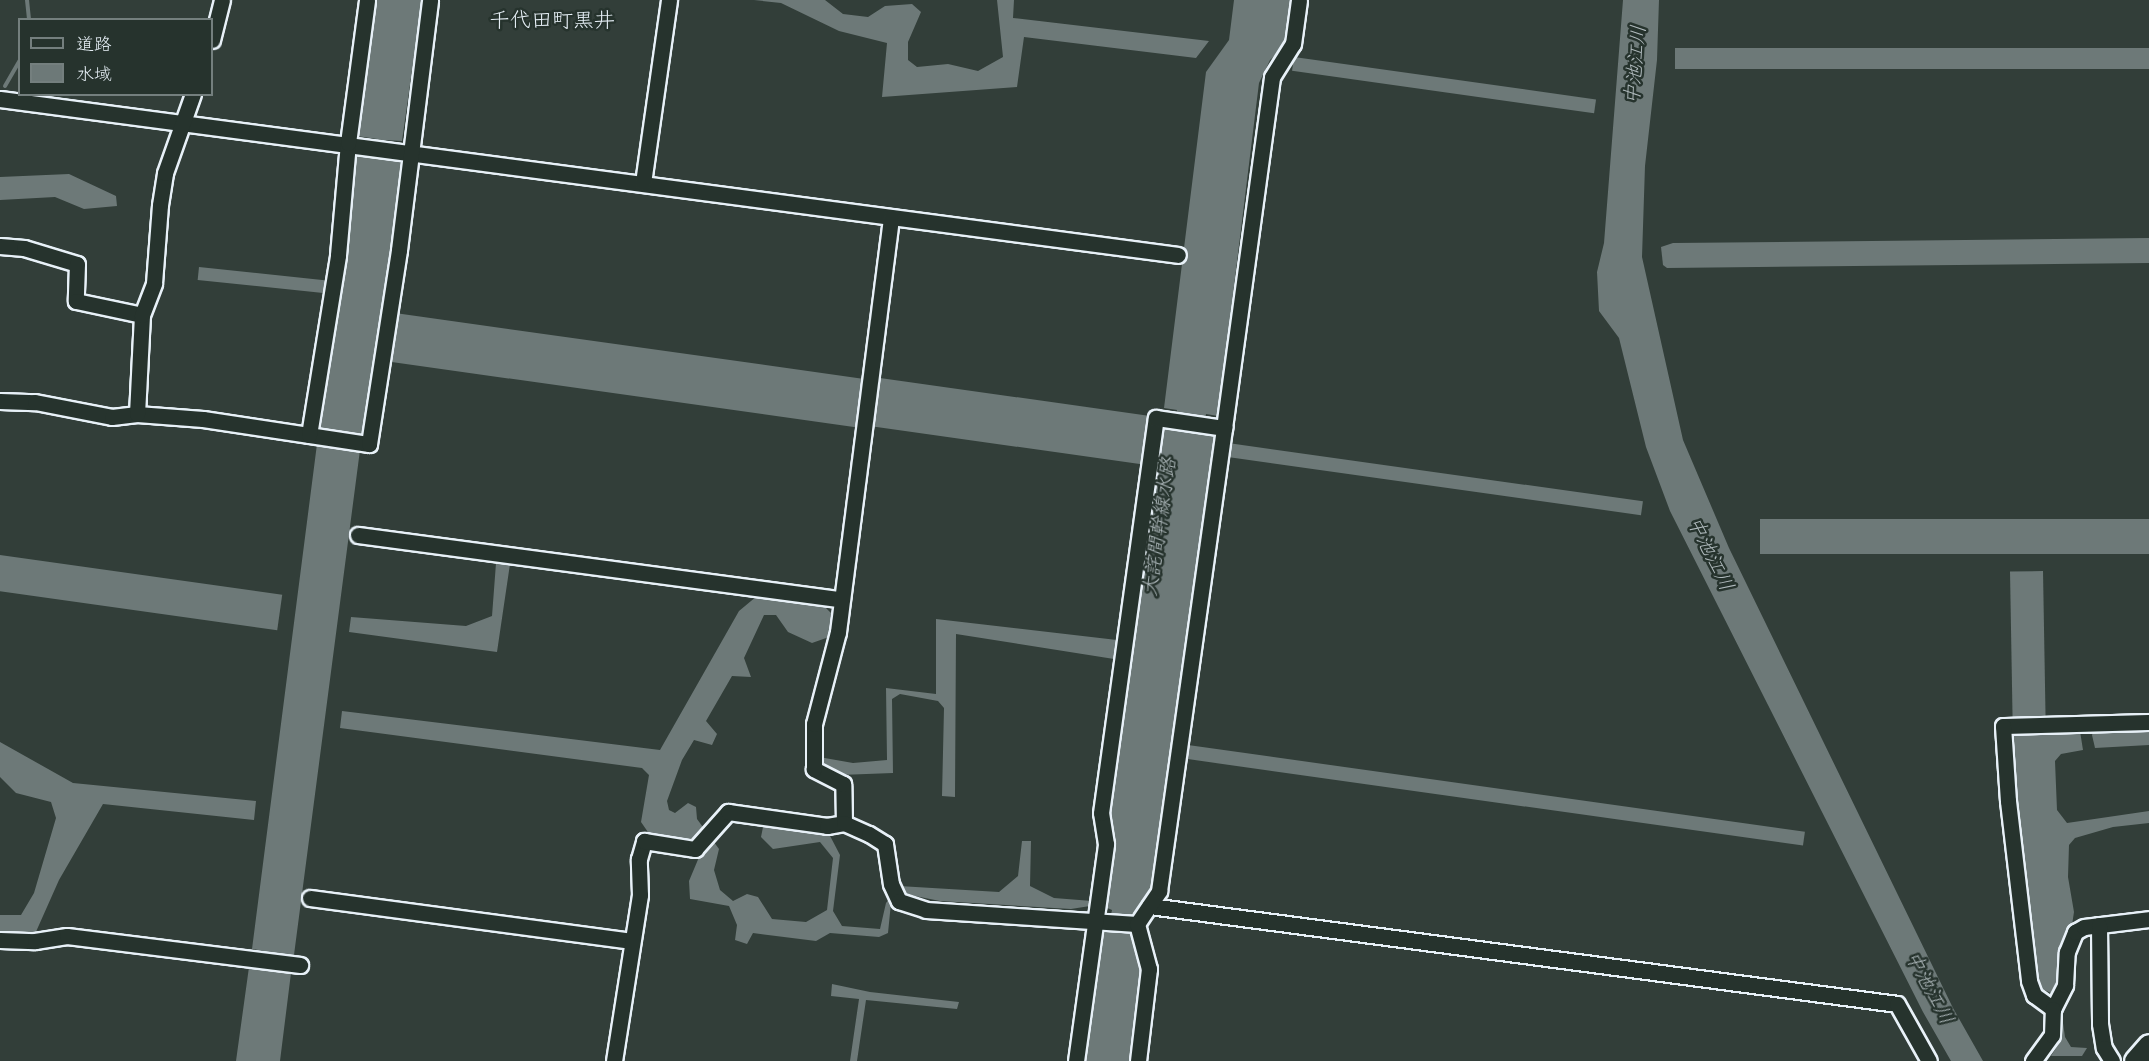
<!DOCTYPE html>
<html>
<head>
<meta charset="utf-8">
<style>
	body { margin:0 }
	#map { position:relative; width:2149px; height:1061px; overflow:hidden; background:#323e39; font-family:Mynerve,"Klee One",sans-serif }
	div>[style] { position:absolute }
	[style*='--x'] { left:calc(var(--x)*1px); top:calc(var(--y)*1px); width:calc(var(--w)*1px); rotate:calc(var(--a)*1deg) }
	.water>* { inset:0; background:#6d7978; transform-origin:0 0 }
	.stream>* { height:4px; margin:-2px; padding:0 2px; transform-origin:2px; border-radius:2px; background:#6d7978 }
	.roads { filter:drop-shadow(2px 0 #e8f1f8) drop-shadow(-2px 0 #e8f1f8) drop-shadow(0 2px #e8f1f8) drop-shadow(0 -2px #e8f1f8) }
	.minor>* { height:15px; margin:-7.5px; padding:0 7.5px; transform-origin:7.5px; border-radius:7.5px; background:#26332d }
	.highway>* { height:21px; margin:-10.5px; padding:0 10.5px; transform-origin:10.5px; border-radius:10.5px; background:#26332d }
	span { translate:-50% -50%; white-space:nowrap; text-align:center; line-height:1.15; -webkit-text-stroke:5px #26332d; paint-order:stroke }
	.water-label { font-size:20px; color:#b1bbbe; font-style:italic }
	.quarter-label { font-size:21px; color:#e8f1f8 }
	.legend { position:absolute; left:18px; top:18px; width:195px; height:78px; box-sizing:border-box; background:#26332d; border:2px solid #747f7e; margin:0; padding:8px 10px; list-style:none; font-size:18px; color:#e8f1f8 }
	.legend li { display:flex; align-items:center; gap:12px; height:30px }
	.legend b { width:30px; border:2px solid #747f7e }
</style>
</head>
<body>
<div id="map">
	<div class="water">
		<div style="clip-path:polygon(376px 0,422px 0,402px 141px,384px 140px,383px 156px,401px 158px,392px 255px,364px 429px,359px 435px,345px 433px,342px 447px,360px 450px,294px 955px,276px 953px,274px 970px,291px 973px,280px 1061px,236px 1061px,249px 967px,266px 969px,269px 952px,252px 949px,317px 444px,334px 446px,336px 432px,319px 428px,347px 249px,357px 153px,375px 155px,377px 139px,357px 136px)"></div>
		<div style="clip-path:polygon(754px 0,825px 0,843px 14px,868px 17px,885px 6px,912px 4px,921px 12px,908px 42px,908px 60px,917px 67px,948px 64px,978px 71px,1003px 57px,997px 0,1014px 0,1013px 18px,1209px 41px,1196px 58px,1024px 37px,1017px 87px,882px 97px,887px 43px,839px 31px,781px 3px)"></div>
		<div style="clip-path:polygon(1234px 0,1291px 0,1283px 48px,1270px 60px,1259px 83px,1218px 416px,1206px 414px,1203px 434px,1215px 436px,1156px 885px,1139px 914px,1132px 913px,1130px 930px,1133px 931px,1142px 968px,1129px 1061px,1086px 1061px,1102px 928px,1108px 928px,1112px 910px,1105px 907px,1114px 840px,1108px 817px,1164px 429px,1174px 430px,1177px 410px,1164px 408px,1206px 72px,1229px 40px)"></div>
		<div style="clip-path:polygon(1623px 0,1659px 0,1657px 60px,1645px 166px,1642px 257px,1683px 440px,1729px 548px,1953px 1008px,1983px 1061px,1951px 1061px,1923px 1012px,1670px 511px,1646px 447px,1619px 338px,1599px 311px,1597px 272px,1604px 243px)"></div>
		<div style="left:2149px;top:48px;width:21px;height:474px;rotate:90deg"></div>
		<div style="left:1294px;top:57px;width:305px;height:14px;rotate:8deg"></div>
		<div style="clip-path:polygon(69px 174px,116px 196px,117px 206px,84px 209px,55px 197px,0 200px,0 177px)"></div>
		<div style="clip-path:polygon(2149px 238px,2149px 263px,1667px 268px,1663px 265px,1661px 247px,1673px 243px)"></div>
		<div style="left:199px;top:267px;width:131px;height:13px;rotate:6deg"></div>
		<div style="left:395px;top:313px;width:472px;height:49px;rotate:8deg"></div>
		<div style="left:880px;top:378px;width:271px;height:49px;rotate:8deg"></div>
		<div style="left:1228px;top:443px;width:419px;height:14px;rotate:8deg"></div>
		<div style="left:2149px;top:519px;width:35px;height:389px;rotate:90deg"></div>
		<div style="left:0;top:555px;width:285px;height:36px;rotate:8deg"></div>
		<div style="clip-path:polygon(496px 563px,510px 564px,497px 652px,349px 632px,351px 617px,466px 626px,492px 616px)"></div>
		<div style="left:2043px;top:571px;width:146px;height:33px;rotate:89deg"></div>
		<div style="clip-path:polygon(757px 596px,821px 603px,832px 614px,829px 637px,812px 643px,788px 632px,776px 615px,764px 615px,744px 658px,751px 677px,732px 676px,706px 721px,717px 734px,712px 745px,694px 740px,682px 760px,667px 801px,669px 810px,675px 813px,688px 803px,696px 807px,697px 819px,719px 849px,714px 870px,720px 890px,733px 901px,747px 894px,758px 897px,772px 919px,806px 922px,827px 910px,833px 858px,820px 842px,773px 849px,761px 837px,764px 822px,828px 832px,840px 855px,833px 911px,842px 926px,880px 929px,886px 903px,899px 886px,999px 892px,1018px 876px,1022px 841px,1031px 841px,1030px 886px,1054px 898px,1092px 901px,1090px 906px,1071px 909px,940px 901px,900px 893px,891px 903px,888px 933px,879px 937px,830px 933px,816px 941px,753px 933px,747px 944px,735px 940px,737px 925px,729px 906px,690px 899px,689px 881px,702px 850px,650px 835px,641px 822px,649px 775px,642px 768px,340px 728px,342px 711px,660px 750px,739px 611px)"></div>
		<div style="clip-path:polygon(936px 619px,1117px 640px,1114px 659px,956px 634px,955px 797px,942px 796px,944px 708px,938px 701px,900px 694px,892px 699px,893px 773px,840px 775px,820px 766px,819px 757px,853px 763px,887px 760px,886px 688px,936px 694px)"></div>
		<div style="clip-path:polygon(2149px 729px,2149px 745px,2095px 748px,2092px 735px,2094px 730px)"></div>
		<div style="clip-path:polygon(2080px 731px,2083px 750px,2061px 754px,2055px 761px,2057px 810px,2067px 823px,2149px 811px,2149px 823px,2113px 827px,2075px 838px,2069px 845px,2068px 877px,2074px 912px,2072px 925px,2063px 943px,2055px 995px,2036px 986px,2010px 733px)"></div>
		<div style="clip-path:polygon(0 742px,73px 783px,256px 801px,254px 820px,103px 804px,59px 880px,35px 934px,0 932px,0 915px,21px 915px,34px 893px,56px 818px,51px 802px,16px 793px,0 777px)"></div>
		<div style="left:1188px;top:745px;width:623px;height:14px;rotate:8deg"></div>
		<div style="clip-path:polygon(832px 984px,870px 992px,959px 1002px,957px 1009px,866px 1000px,857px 1061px,850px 1061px,859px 999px,831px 996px)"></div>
		<div style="clip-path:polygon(2061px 1009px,2065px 1037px,2071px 1047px,2087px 1048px,2082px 1056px,2051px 1056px,2058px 1045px,2057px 1016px)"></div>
	</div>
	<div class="stream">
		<div style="--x:27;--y:0;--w:20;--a:84"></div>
		<div style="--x:5;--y:86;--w:30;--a:-60"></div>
	</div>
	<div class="roads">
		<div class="minor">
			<div style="--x:212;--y:40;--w:41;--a:-76"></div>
			<div style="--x:0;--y:99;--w:1188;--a:7.54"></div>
			<div style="--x:643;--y:183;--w:185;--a:-81.9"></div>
			<div style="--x:0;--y:246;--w:24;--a:5"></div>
			<div style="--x:24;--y:248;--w:55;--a:16.8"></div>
			<div style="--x:77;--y:264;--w:37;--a:92"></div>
			<div style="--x:76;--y:301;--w:67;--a:12"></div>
			<div style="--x:0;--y:401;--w:35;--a:2"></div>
			<div style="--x:35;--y:402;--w:78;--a:11"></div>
			<div style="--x:112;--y:417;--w:25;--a:-7"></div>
			<div style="--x:137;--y:414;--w:66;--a:4.3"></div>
			<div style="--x:203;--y:419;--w:168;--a:8.6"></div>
			<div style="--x:369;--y:444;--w:196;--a:-81.2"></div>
			<div style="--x:399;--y:250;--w:252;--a:-82.9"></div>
			<div style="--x:137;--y:414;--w:99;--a:-87.1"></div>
			<div style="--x:142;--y:315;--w:34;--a:-69"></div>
			<div style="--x:154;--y:283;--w:78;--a:-85.6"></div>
			<div style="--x:160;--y:205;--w:32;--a:-81"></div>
			<div style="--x:165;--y:173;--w:84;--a:-70.5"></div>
			<div style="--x:309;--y:435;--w:182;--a:-80.8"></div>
			<div style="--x:338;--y:255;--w:112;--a:-84.9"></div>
			<div style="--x:348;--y:143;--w:144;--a:-82.4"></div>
			<div style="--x:358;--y:535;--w:486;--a:7.6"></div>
			<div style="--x:2149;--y:722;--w:146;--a:178.4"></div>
			<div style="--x:2003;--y:726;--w:75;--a:86.2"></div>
			<div style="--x:2008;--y:801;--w:181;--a:83.3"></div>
			<div style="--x:2029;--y:981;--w:15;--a:70"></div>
			<div style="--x:2034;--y:995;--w:24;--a:36"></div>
			<div style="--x:2053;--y:1009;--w:27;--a:-63"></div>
			<div style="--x:2065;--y:985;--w:33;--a:-87"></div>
			<div style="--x:2067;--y:952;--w:22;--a:-68"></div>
			<div style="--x:2075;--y:932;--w:10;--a:-29"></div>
			<div style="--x:2084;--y:927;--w:65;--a:-7"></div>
			<div style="--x:844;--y:823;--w:39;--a:-91"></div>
			<div style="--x:843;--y:784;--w:33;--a:-153"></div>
			<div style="--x:814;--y:769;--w:45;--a:-90"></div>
			<div style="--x:814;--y:724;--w:95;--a:-75.4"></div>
			<div style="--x:838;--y:632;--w:418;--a:-82.7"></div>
			<div style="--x:310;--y:898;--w:325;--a:7.6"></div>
			<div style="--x:1150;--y:906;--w:753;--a:7.47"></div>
			<div style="--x:1897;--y:1004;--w:65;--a:60.7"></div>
			<div style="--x:2099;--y:925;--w:99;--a:89.4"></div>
			<div style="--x:2100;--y:1024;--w:24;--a:81"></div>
			<div style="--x:2104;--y:1048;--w:15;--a:58"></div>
			<div style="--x:0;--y:940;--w:35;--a:2"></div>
			<div style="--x:35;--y:941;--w:32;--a:-9"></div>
			<div style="--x:67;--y:936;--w:235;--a:7.1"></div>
			<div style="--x:614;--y:1061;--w:168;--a:-81.1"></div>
			<div style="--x:640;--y:895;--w:36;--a:-92"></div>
			<div style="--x:639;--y:859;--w:19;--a:-74"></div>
			<div style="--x:644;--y:841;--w:52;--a:8.9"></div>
			<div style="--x:695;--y:849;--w:50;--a:-48.3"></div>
			<div style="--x:728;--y:812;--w:100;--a:8"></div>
			<div style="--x:827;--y:826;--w:17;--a:-10"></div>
			<div style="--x:844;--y:823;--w:27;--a:24"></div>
			<div style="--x:869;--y:834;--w:19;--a:32"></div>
			<div style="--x:885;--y:844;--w:40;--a:81.5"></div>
			<div style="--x:891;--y:884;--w:19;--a:65"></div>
			<div style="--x:899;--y:901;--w:28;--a:18"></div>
			<div style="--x:926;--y:910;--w:211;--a:3.8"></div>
			<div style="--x:1076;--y:1061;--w:219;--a:-82.1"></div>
			<div style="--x:1106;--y:844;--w:31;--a:-99"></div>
			<div style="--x:1101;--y:813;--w:399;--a:-82.1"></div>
			<div style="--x:1156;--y:418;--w:69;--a:8.4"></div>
			<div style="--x:1224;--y:428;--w:354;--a:-82.2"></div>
			<div style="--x:1272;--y:77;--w:39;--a:-58"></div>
			<div style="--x:1293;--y:44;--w:44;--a:-82.2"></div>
			<div style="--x:1138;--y:1061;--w:93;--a:-83.2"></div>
			<div style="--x:1149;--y:969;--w:47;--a:-104.9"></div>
			<div style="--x:1137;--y:924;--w:40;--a:-56"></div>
			<div style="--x:1159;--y:891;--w:468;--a:-82"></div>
			<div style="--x:2033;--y:1061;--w:32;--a:-54"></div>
			<div style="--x:2052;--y:1035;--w:26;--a:-88"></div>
		</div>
		<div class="highway">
			<div style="--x:2135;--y:1061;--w:21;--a:-49"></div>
		</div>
	</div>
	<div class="water-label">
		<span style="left:1636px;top:65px;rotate:-85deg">中池江川</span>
		<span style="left:1160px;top:527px;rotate:-82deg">大詫間幹線水路</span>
		<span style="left:1710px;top:554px;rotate:64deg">中池江川</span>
		<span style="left:1929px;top:988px;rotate:62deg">中池江川</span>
	</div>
	<div class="quarter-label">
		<span style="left:552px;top:21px">千代田町黒井</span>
	</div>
	<ul class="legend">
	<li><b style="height:8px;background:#26332d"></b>道路</li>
	<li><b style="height:16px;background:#6d7978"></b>水域</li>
	</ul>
</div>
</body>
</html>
